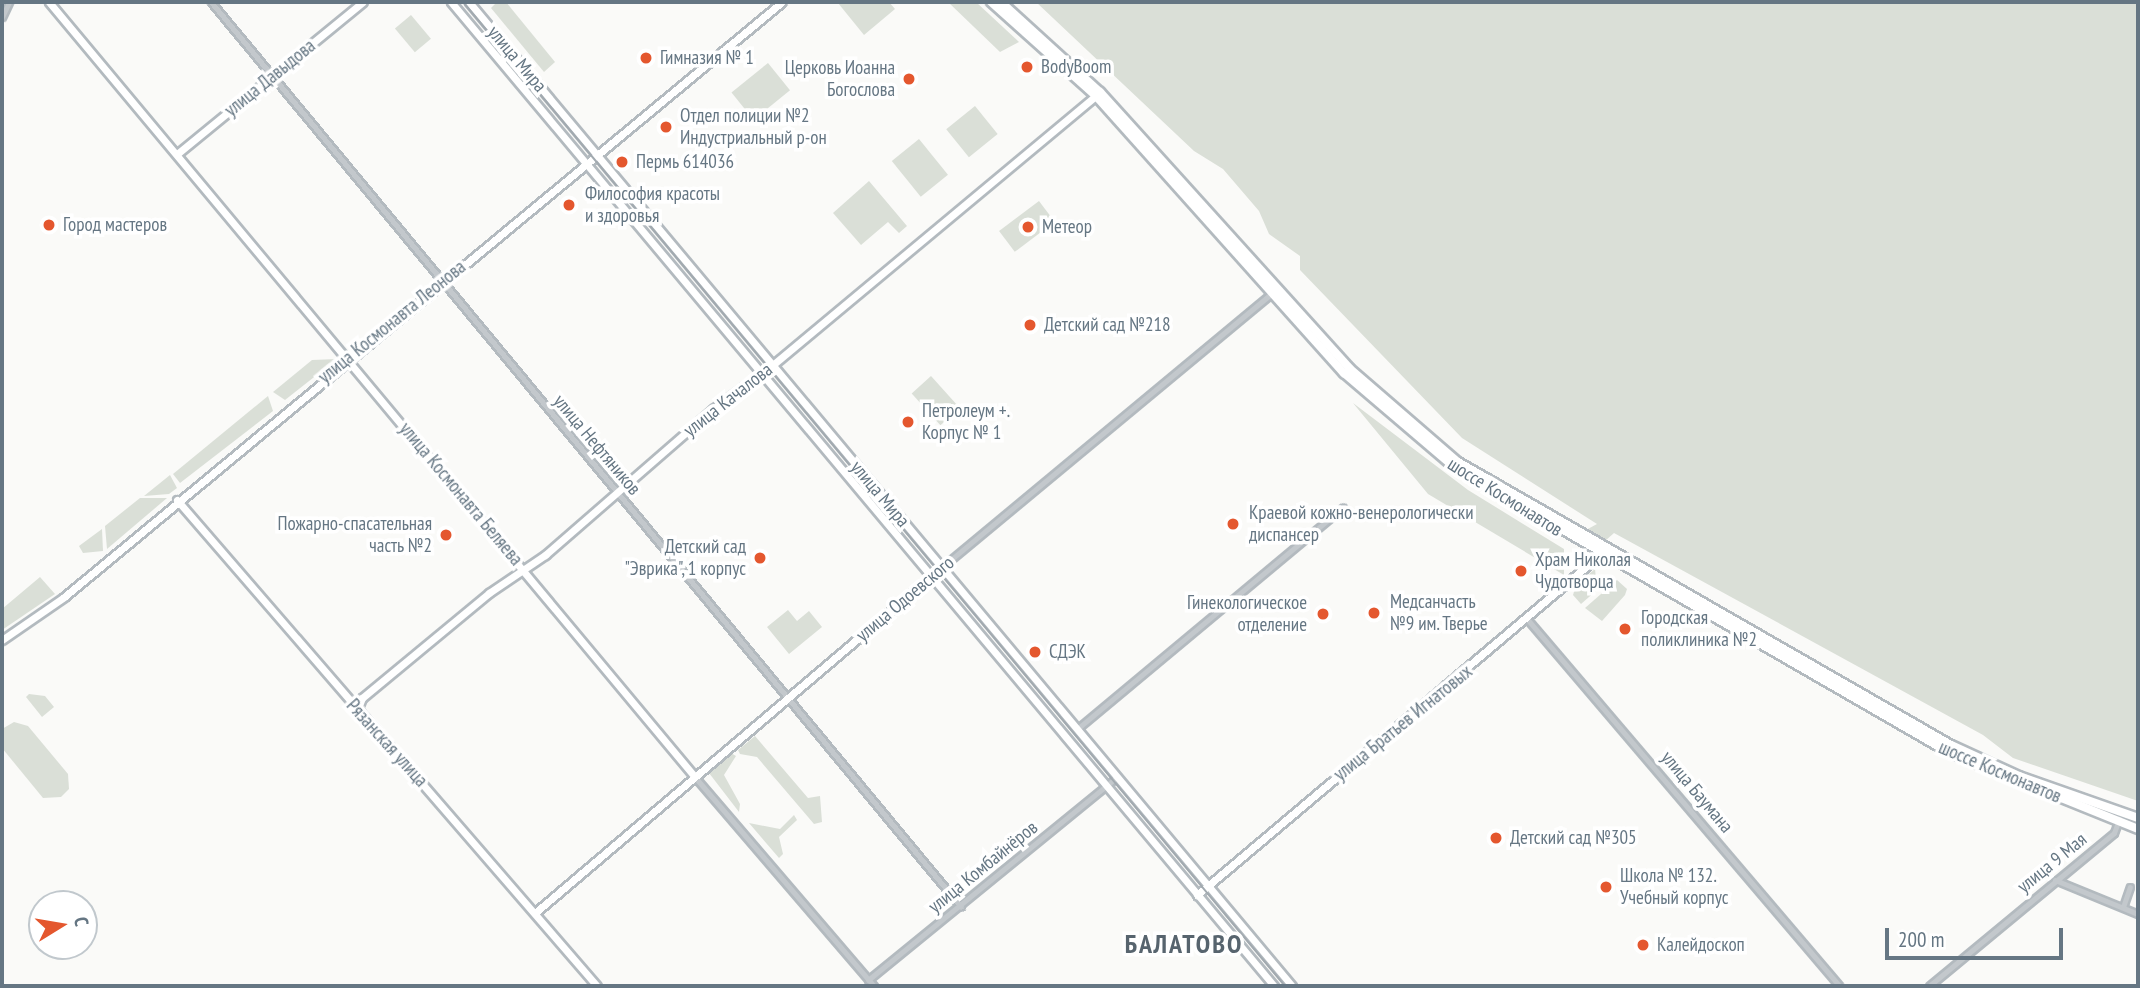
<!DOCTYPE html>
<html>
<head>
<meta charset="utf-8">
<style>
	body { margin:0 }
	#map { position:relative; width:2140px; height:988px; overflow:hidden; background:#fafaf8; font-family:"PT Sans Narrow",sans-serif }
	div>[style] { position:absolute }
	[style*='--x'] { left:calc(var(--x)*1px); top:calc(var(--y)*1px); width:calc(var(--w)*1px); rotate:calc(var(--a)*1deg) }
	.green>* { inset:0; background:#dadfd7; transform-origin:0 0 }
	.roads { filter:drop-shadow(2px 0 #b3babf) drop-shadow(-2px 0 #b3babf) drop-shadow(0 2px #b3babf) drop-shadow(0 -2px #b3babf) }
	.street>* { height:5px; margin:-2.5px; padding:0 2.5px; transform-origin:2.5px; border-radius:2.5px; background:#c3c8cc }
	.secondary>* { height:7px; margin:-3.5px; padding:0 3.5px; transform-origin:3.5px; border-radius:3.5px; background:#fff }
	.primary>* { height:8px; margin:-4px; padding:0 4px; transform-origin:4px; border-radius:4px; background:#fff }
	.tram>* { height:2px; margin:-1px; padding:0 1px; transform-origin:1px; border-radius:1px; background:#a2aab0 }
	.dots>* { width:19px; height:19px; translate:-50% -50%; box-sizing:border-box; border:4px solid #fff; border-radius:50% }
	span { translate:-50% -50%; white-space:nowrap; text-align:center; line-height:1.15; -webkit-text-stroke:7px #fff; paint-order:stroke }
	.poi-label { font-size:19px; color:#657683 }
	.left { translate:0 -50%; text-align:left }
	.right { translate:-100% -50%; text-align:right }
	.street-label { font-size:19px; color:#657683 }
	.district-label { font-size:26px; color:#57646e; font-weight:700; letter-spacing:2px }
	.frame { position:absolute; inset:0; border:4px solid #657683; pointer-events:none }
	.north { position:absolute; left:28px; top:890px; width:70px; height:70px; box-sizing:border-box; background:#fff; border:2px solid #c1c8cd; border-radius:50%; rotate:79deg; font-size:19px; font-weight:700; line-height:28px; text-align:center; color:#657683 }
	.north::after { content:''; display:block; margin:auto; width:24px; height:32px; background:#e4572e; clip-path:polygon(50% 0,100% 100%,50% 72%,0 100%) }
	.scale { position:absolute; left:1885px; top:928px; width:178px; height:32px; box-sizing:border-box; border:4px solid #657683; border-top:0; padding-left:9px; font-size:21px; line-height:24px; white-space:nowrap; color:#657683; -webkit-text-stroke:5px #fff; paint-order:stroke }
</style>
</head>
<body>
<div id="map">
	<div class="green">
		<div style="clip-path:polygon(497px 2px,506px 2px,555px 62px,544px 72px,491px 8px)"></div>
		<div style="clip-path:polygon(889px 2px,895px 9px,864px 35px,838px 3px)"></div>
		<div style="clip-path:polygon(948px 2px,976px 2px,1019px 42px,1000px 52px)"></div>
		<div style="clip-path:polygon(1036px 2px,2138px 2px,2138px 801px,2013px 758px,1983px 735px,1614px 533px,1605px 541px,1586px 530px,1597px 524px,1462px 438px,1300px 270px,1300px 256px,1269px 234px,1259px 211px,1223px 169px,1194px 151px)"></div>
		<div style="left:411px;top:15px;width:31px;height:21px;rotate:50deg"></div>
		<div style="left:768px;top:63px;width:35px;height:47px;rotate:51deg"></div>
		<div style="left:975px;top:106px;width:36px;height:37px;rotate:51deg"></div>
		<div style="left:919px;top:139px;width:46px;height:35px;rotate:51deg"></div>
		<div style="clip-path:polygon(869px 181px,907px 226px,899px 233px,888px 222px,861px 245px,833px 213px)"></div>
		<div style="left:1039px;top:201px;width:26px;height:50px;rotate:53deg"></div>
		<div style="clip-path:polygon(337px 359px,285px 400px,273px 392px,312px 360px)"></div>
		<div style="left:931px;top:376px;width:43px;height:26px;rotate:48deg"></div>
		<div style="clip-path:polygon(268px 396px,273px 411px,180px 483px,173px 474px)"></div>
		<div style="clip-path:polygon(1353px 403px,1468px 490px,1564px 549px,1564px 575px,1428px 494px)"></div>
		<div style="clip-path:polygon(170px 475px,177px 488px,169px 494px,144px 496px)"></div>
		<div style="clip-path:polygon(140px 498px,167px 498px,107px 549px,105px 526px)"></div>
		<div style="clip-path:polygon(102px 529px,103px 551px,83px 553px,79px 546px)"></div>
		<div style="clip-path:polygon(1595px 569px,1597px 590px,1581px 604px,1573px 595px,1576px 585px)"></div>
		<div style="clip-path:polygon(40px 577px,55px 594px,2px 630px,2px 609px)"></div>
		<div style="clip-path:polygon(1617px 580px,1627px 589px,1625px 595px,1602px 621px,1585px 608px)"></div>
		<div style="clip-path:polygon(788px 610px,797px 621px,809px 611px,822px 627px,789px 654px,767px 627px)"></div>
		<div style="clip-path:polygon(29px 694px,45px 696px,54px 707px,42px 717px,26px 697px)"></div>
		<div style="clip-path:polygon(14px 722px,28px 726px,68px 774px,69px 789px,61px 797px,43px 798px,2px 748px,2px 729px)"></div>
		<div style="clip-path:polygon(755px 736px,808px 798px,820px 796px,822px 822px,814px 824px,757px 757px,740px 754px,738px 750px)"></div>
		<div style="clip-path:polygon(731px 753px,736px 756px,724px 775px,740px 804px,739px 812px,709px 773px)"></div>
		<div style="clip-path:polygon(794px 815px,797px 820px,779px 837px,783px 854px,779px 858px,749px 823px,780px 829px)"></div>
	</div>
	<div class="roads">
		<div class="street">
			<div style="--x:211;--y:2;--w:1175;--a:50.35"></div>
			<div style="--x:2;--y:17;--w:17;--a:-65"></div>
			<div style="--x:942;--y:567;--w:432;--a:-39.7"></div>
			<div style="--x:1528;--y:620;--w:480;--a:49.6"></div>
			<div style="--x:1077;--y:729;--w:346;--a:-39.8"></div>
			<div style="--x:694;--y:776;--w:277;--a:49.4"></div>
			<div style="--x:2055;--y:880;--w:90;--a:22.3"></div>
			<div style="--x:2123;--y:907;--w:21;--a:-71"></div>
			<div style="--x:868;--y:980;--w:321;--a:-39.2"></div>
			<div style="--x:1929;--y:986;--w:240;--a:-39.6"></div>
			<div style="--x:2114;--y:833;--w:15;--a:-70"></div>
		</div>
		<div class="secondary">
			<div style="--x:49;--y:2;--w:1008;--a:50.19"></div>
			<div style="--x:451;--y:2;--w:1283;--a:50.09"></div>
			<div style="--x:469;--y:2;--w:1283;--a:50.09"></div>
			<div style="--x:177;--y:154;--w:240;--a:-39.3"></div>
			<div style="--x:177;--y:500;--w:642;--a:49.17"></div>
			<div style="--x:2;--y:640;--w:75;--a:-34.7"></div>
			<div style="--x:64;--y:597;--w:932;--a:-39.65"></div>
			<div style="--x:358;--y:708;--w:11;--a:-68"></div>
			<div style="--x:362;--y:698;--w:165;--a:-39.6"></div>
			<div style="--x:489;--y:593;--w:68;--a:-34.2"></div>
			<div style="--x:545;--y:555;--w:223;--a:-41"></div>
			<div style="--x:713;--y:409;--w:69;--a:-36.2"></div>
			<div style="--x:769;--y:368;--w:430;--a:-39.8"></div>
			<div style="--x:1197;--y:895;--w:536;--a:-40.16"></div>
			<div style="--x:536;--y:912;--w:533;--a:-40.36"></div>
		</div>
		<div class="primary">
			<div style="--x:991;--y:2;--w:141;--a:41.8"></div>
			<div style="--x:1096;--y:96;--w:372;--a:48.2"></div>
			<div style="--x:1344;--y:373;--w:145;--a:40.5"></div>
			<div style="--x:1454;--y:467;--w:573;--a:29.97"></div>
			<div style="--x:1950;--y:753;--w:203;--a:22"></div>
			<div style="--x:1001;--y:2;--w:134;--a:42.3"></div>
			<div style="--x:1100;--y:92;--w:372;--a:47.9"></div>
			<div style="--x:1349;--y:368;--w:144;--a:40.8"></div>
			<div style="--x:1458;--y:462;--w:568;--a:29.86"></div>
			<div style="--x:1951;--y:745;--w:75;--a:24.5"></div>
			<div style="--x:2019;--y:776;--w:126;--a:19.4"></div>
		</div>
	</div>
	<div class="tram">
		<div style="--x:463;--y:2;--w:1282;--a:50.13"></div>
	</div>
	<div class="dots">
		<div style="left:646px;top:58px;background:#e4572e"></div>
		<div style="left:1027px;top:67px;background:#e4572e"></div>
		<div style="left:909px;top:79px;background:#e4572e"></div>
		<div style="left:666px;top:127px;background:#e4572e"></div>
		<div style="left:622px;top:162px;background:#e4572e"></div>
		<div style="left:569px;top:205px;background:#e4572e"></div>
		<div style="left:49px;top:225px;background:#e4572e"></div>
		<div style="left:1028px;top:227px;background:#e4572e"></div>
		<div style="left:1030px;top:325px;background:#e4572e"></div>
		<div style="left:908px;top:422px;background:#e4572e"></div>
		<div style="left:1233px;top:524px;background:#e4572e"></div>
		<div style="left:446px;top:535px;background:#e4572e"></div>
		<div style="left:760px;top:558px;background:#e4572e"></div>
		<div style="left:1521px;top:571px;background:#e4572e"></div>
		<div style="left:1374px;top:613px;background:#e4572e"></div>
		<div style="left:1323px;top:614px;background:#e4572e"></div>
		<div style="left:1625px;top:629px;background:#e4572e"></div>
		<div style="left:1035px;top:652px;background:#e4572e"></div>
		<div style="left:1496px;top:838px;background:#e4572e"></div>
		<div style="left:1606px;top:887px;background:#e4572e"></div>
		<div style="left:1643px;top:945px;background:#e4572e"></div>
	</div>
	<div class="poi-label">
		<span class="left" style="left:660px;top:58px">Гимназия № 1</span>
		<span class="left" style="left:1041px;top:67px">BodyBoom</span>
		<span class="right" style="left:895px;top:79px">Церковь Иоанна<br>Богослова</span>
		<span class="left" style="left:680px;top:127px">Отдел полиции №2<br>Индустриальный р-он</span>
		<span class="left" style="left:636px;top:162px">Пермь 614036</span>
		<span class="left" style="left:585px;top:205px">Философия красоты<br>и здоровья</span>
		<span class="left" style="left:63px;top:225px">Город мастеров</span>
		<span class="left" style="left:1042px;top:227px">Метеор</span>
		<span class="left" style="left:1044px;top:325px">Детский сад №218</span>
		<span class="left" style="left:922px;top:422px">Петролеум +.<br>Корпус № 1</span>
		<span class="left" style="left:1249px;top:524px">Краевой кожно-венерологически<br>диспансер</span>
		<span class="right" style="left:432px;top:535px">Пожарно-спасательная<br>часть №2</span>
		<span class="right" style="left:746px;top:558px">Детский сад<br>"Эврика", 1 корпус</span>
		<span class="left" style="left:1535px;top:571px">Храм Николая<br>Чудотворца</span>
		<span class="left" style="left:1390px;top:613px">Медсанчасть<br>№9 им. Тверье</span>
		<span class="right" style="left:1307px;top:614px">Гинекологическое<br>отделение</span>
		<span class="left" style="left:1641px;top:629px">Городская<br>поликлиника №2</span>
		<span class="left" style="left:1049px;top:652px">СДЭК</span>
		<span class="left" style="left:1510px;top:838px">Детский сад №305</span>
		<span class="left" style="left:1620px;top:887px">Школа № 132.<br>Учебный корпус</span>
		<span class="left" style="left:1657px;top:945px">Калейдоскоп</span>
	</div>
	<div class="street-label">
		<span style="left:517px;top:59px;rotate:50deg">улица Мира</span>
		<span style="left:270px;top:78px;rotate:-39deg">улица Давыдова</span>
		<span style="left:392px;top:322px;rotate:-39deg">улица Космонавта Леонова</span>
		<span style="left:728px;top:400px;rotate:-38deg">улица Качалова</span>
		<span style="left:597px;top:445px;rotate:50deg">улица Нефтяников</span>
		<span style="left:461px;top:494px;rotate:50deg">улица Космонавта Беляева</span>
		<span style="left:880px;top:494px;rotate:50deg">улица Мира</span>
		<span style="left:1505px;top:497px;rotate:32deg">шоссе Космонавтов</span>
		<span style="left:905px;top:599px;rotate:-40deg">улица Одоевского</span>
		<span style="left:1403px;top:723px;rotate:-39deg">улица Братьев Игнатовых</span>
		<span style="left:387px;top:743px;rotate:48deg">Рязанская улица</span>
		<span style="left:2000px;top:772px;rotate:23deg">шоссе Космонавтов</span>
		<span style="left:1697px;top:792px;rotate:50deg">улица Баумана</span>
		<span style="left:2052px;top:863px;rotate:-39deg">улица 9 Мая</span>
		<span style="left:983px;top:867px;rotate:-39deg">улица Комбайнёров</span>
	</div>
	<div class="district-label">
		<span style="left:1184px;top:944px">БАЛАТОВО</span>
	</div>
	<div class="frame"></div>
	<div class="north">С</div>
	<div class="scale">200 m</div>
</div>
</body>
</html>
